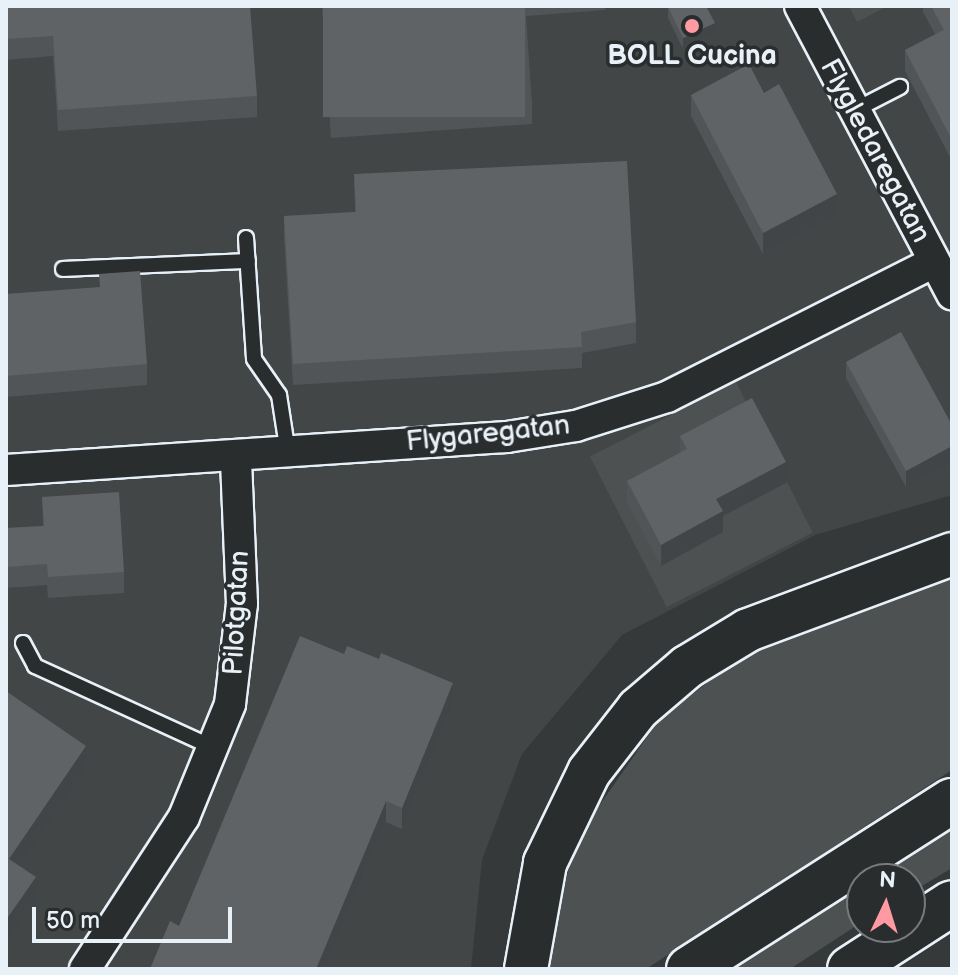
<!DOCTYPE html>
<html>
<head>
<meta charset="utf-8">
<style>
	body { margin:0 }
	#map { position:relative; width:958px; height:975px; overflow:hidden; background:#35393a; font-family:"Balsamiq Sans",sans-serif }
	div>[style] { position:absolute }
	[style*='--x'] { left:calc(var(--x)*1px); top:calc(var(--y)*1px); width:calc(var(--w)*1px); rotate:calc(var(--a)*1deg) }
	.built>* { inset:0; background:#424647 }
	.green>* { inset:0; background:#4d5152; transform-origin:0 0 }
	.roads { filter:drop-shadow(2px 0 #e8f1f8) drop-shadow(-2px 0 #e8f1f8) drop-shadow(0 2px #e8f1f8) drop-shadow(0 -2px #e8f1f8) }
	.lane>* { height:14px; margin:-7px; padding:0 7px; transform-origin:7px; border-radius:7px; background:#2a2d2e }
	.street>* { height:30px; margin:-15px; padding:0 15px; transform-origin:15px; border-radius:15px; background:#2a2d2e }
	.secondary>* { height:42px; margin:-21px; padding:0 21px; transform-origin:21px; border-radius:21px; background:#2a2d2e }
	.highway>* { height:44px; margin:-22px; padding:0 22px; transform-origin:22px; border-radius:22px; background:#2a2d2e }
	.wall>* { inset:0; background:#525557 }
	.shaded-wall>* { inset:0; background:#424547 }
	.building>* { inset:0; background:#5f6365; transform-origin:0 0 }
	.dots>* { width:22px; height:22px; translate:-50% -50%; box-sizing:border-box; border:4px solid #2a2d2e; border-radius:50% }
	span { translate:-50% -50%; white-space:nowrap; text-align:center; line-height:1.15; -webkit-text-stroke:7px #2a2d2e; paint-order:stroke }
	.poi-label { font-size:28px; color:#e8f1f8; font-weight:700 }
	.street-label { font-size:28px; color:#e8f1f8 }
	.frame { position:absolute; inset:0; border:8px solid #e8f1f8; pointer-events:none }
	.north { position:absolute; left:846px; top:863px; width:80px; height:80px; box-sizing:border-box; background:#2a2d2e; border:2px solid #767b7f; border-radius:50%; rotate:4deg; font-size:22px; font-weight:700; line-height:32px; text-align:center; color:#e8f1f8 }
	.north::after { content:''; display:block; margin:auto; width:28px; height:36px; background:#ff9aa2; clip-path:polygon(50% 0,100% 100%,50% 72%,0 100%) }
	.scale { position:absolute; left:32px; top:907px; width:200px; height:36px; box-sizing:border-box; border:4px solid #e8f1f8; border-top:0; padding-left:10px; font-size:24px; line-height:28px; white-space:nowrap; color:#e8f1f8; -webkit-text-stroke:6px #2a2d2e; paint-order:stroke }
</style>
</head>
<body>
<div id="map">
	<div class="built">
		<div style="clip-path:polygon(6px 6px,952px 6px,952px 495px,815px 535px,622px 635px,522px 754px,482px 860px,471px 969px,6px 969px)"></div>
	</div>
	<div class="green">
		<div style="clip-path:polygon(849px 6px,888px 6px,857px 22px)"></div>
		<div style="left:736px;top:382px;width:169px;height:164px;rotate:63deg"></div>
		<div style="clip-path:polygon(952px 578px,952px 770px,646px 969px,544px 969px,576px 839px,659px 720px,751px 649px)"></div>
		<div style="clip-path:polygon(952px 823px,952px 868px,910px 893px,910px 879px,862px 879px,862px 922px,790px 969px,722px 969px,827px 896px)"></div>
	</div>
	<div class="roads">
		<div class="lane">
			<div style="--x:853;--y:111;--w:53;--a:-27.1"></div>
			<div style="--x:246;--y:238;--w:121;--a:86.2"></div>
			<div style="--x:254;--y:359;--w:44;--a:55.2"></div>
			<div style="--x:279;--y:395;--w:59;--a:81.2"></div>
			<div style="--x:63;--y:269;--w:185;--a:-2.5"></div>
			<div style="--x:23;--y:643;--w:26;--a:62"></div>
			<div style="--x:35;--y:666;--w:199;--a:24.6"></div>
		</div>
		<div class="street">
			<div style="--x:800;--y:6;--w:326;--a:62.2"></div>
			<div style="--x:6;--y:470;--w:502;--a:-3.77"></div>
			<div style="--x:507;--y:437;--w:70;--a:-9.1"></div>
			<div style="--x:576;--y:426;--w:96;--a:-17.7"></div>
			<div style="--x:667;--y:397;--w:299;--a:-26.8"></div>
			<div style="--x:85;--y:969;--w:181;--a:-56.9"></div>
			<div style="--x:184;--y:817;--w:122;--a:-67.8"></div>
			<div style="--x:230;--y:704;--w:101;--a:-83.2"></div>
			<div style="--x:242;--y:604;--w:146;--a:-92.4"></div>
		</div>
		<div class="secondary">
			<div style="--x:526;--y:969;--w:108;--a:-79.8"></div>
			<div style="--x:545;--y:863;--w:101;--a:-64.2"></div>
			<div style="--x:589;--y:772;--w:80;--a:-52.1"></div>
			<div style="--x:638;--y:709;--w:65;--a:-40.6"></div>
			<div style="--x:687;--y:667;--w:71;--a:-31.2"></div>
			<div style="--x:748;--y:630;--w:218;--a:-20.4"></div>
		</div>
		<div class="highway">
			<div style="--x:689;--y:969;--w:312;--a:-32.6"></div>
			<div style="--x:850;--y:969;--w:121;--a:-32.9"></div>
		</div>
	</div>
	<div class="wall">
		<div style="clip-path:polygon(6px 6px,257px 96px,257px 117px,58px 131px,53px 56px,6px 60px)"></div>
		<div style="clip-path:polygon(322px 6px,605px 6px,605px 10px,526px 16px,532px 103px,532px 124px,331px 138px)"></div>
		<div style="clip-path:polygon(923px 6px,952px 6px,952px 161px,905px 71px,905px 50px,935px 34px,923px 12px)"></div>
		<div style="clip-path:polygon(668px 7px,715px 34px,683px 49px,668px 18px)"></div>
		<div style="clip-path:polygon(764px 93px,837px 215px,763px 254px,691px 116px,691px 95px)"></div>
		<div style="clip-path:polygon(354px 174px,636px 322px,636px 343px,582px 353px,582px 368px,293px 385px,284px 237px,284px 216px,355px 212px)"></div>
		<div style="clip-path:polygon(6px 294px,147px 364px,147px 385px,6px 397px)"></div>
		<div style="clip-path:polygon(846px 362px,952px 425px,952px 462px,906px 487px,846px 378px)"></div>
		<div style="clip-path:polygon(680px 436px,786px 483px,723px 516px,723px 532px,661px 566px,627px 502px,627px 481px,680px 453px)"></div>
		<div style="clip-path:polygon(42px 497px,124px 572px,124px 593px,48px 598px,47px 585px,6px 588px,6px 528px,43px 526px)"></div>
		<div style="clip-path:polygon(344px 654px,379px 659px,453px 704px,402px 829px,386px 822px,325px 969px,150px 969px,179px 926px)"></div>
	</div>
	<div class="shaded-wall">
		<div style="clip-path:polygon(715px 23px,715px 34px,683px 49px,683px 38px)"></div>
		<div style="clip-path:polygon(837px 194px,837px 215px,763px 254px,763px 233px)"></div>
		<div style="clip-path:polygon(952px 446px,952px 462px,906px 487px,906px 471px)"></div>
		<div style="clip-path:polygon(786px 462px,786px 483px,723px 516px,723px 532px,661px 566px,661px 545px,716px 499px)"></div>
		<div style="clip-path:polygon(453px 683px,453px 704px,402px 829px,402px 808px)"></div>
		<div style="clip-path:polygon(86px 746px,86px 767px,9px 880px,9px 859px)"></div>
		<div style="clip-path:polygon(386px 801px,386px 822px,325px 969px,316px 969px)"></div>
		<div style="clip-path:polygon(36px 877px,36px 898px,6px 941px,6px 920px)"></div>
	</div>
	<div class="building">
		<div style="clip-path:polygon(6px 6px,250px 6px,257px 96px,58px 110px,53px 36px,6px 39px)"></div>
		<div style="left:323px;top:6px;width:202px;height:111px"></div>
		<div style="clip-path:polygon(670px 6px,706px 6px,715px 23px,683px 38px,668px 7px)"></div>
		<div style="clip-path:polygon(931px 6px,952px 6px,952px 140px,905px 50px,944px 30px)"></div>
		<div style="clip-path:polygon(749px 64px,764px 93px,779px 84px,837px 194px,763px 233px,691px 95px)"></div>
		<div style="clip-path:polygon(627px 161px,636px 322px,581px 332px,582px 347px,293px 364px,284px 216px,356px 212px,354px 174px)"></div>
		<div style="clip-path:polygon(140px 271px,147px 364px,6px 376px,6px 294px,100px 287px,99px 274px)"></div>
		<div style="clip-path:polygon(901px 332px,952px 425px,952px 446px,906px 471px,846px 362px)"></div>
		<div style="clip-path:polygon(752px 398px,786px 462px,716px 499px,723px 511px,661px 545px,627px 481px,687px 449px,680px 436px)"></div>
		<div style="clip-path:polygon(119px 492px,124px 572px,48px 577px,47px 564px,6px 567px,6px 528px,44px 526px,42px 497px)"></div>
		<div style="clip-path:polygon(300px 636px,344px 654px,347px 646px,379px 659px,381px 653px,453px 683px,402px 808px,386px 801px,316px 969px,150px 969px,170px 921px,179px 926px)"></div>
		<div style="clip-path:polygon(6px 691px,86px 746px,9px 859px,36px 877px,6px 920px)"></div>
	</div>
	<div class="dots">
		<div style="left:692px;top:26px;background:#ff9aa2"></div>
	</div>
	<div class="poi-label">
		<span style="left:692px;top:56px">BOLL Cucina</span>
	</div>
	<div class="street-label">
		<span style="left:875px;top:151px;rotate:62deg">Flygledaregatan</span>
		<span style="left:488px;top:434px;rotate:-6deg">Flygaregatan</span>
		<span style="left:237px;top:613px;rotate:-87deg">Pilotgatan</span>
	</div>
	<div class="frame"></div>
	<div class="north">N</div>
	<div class="scale">50 m</div>
</div>
</body>
</html>
